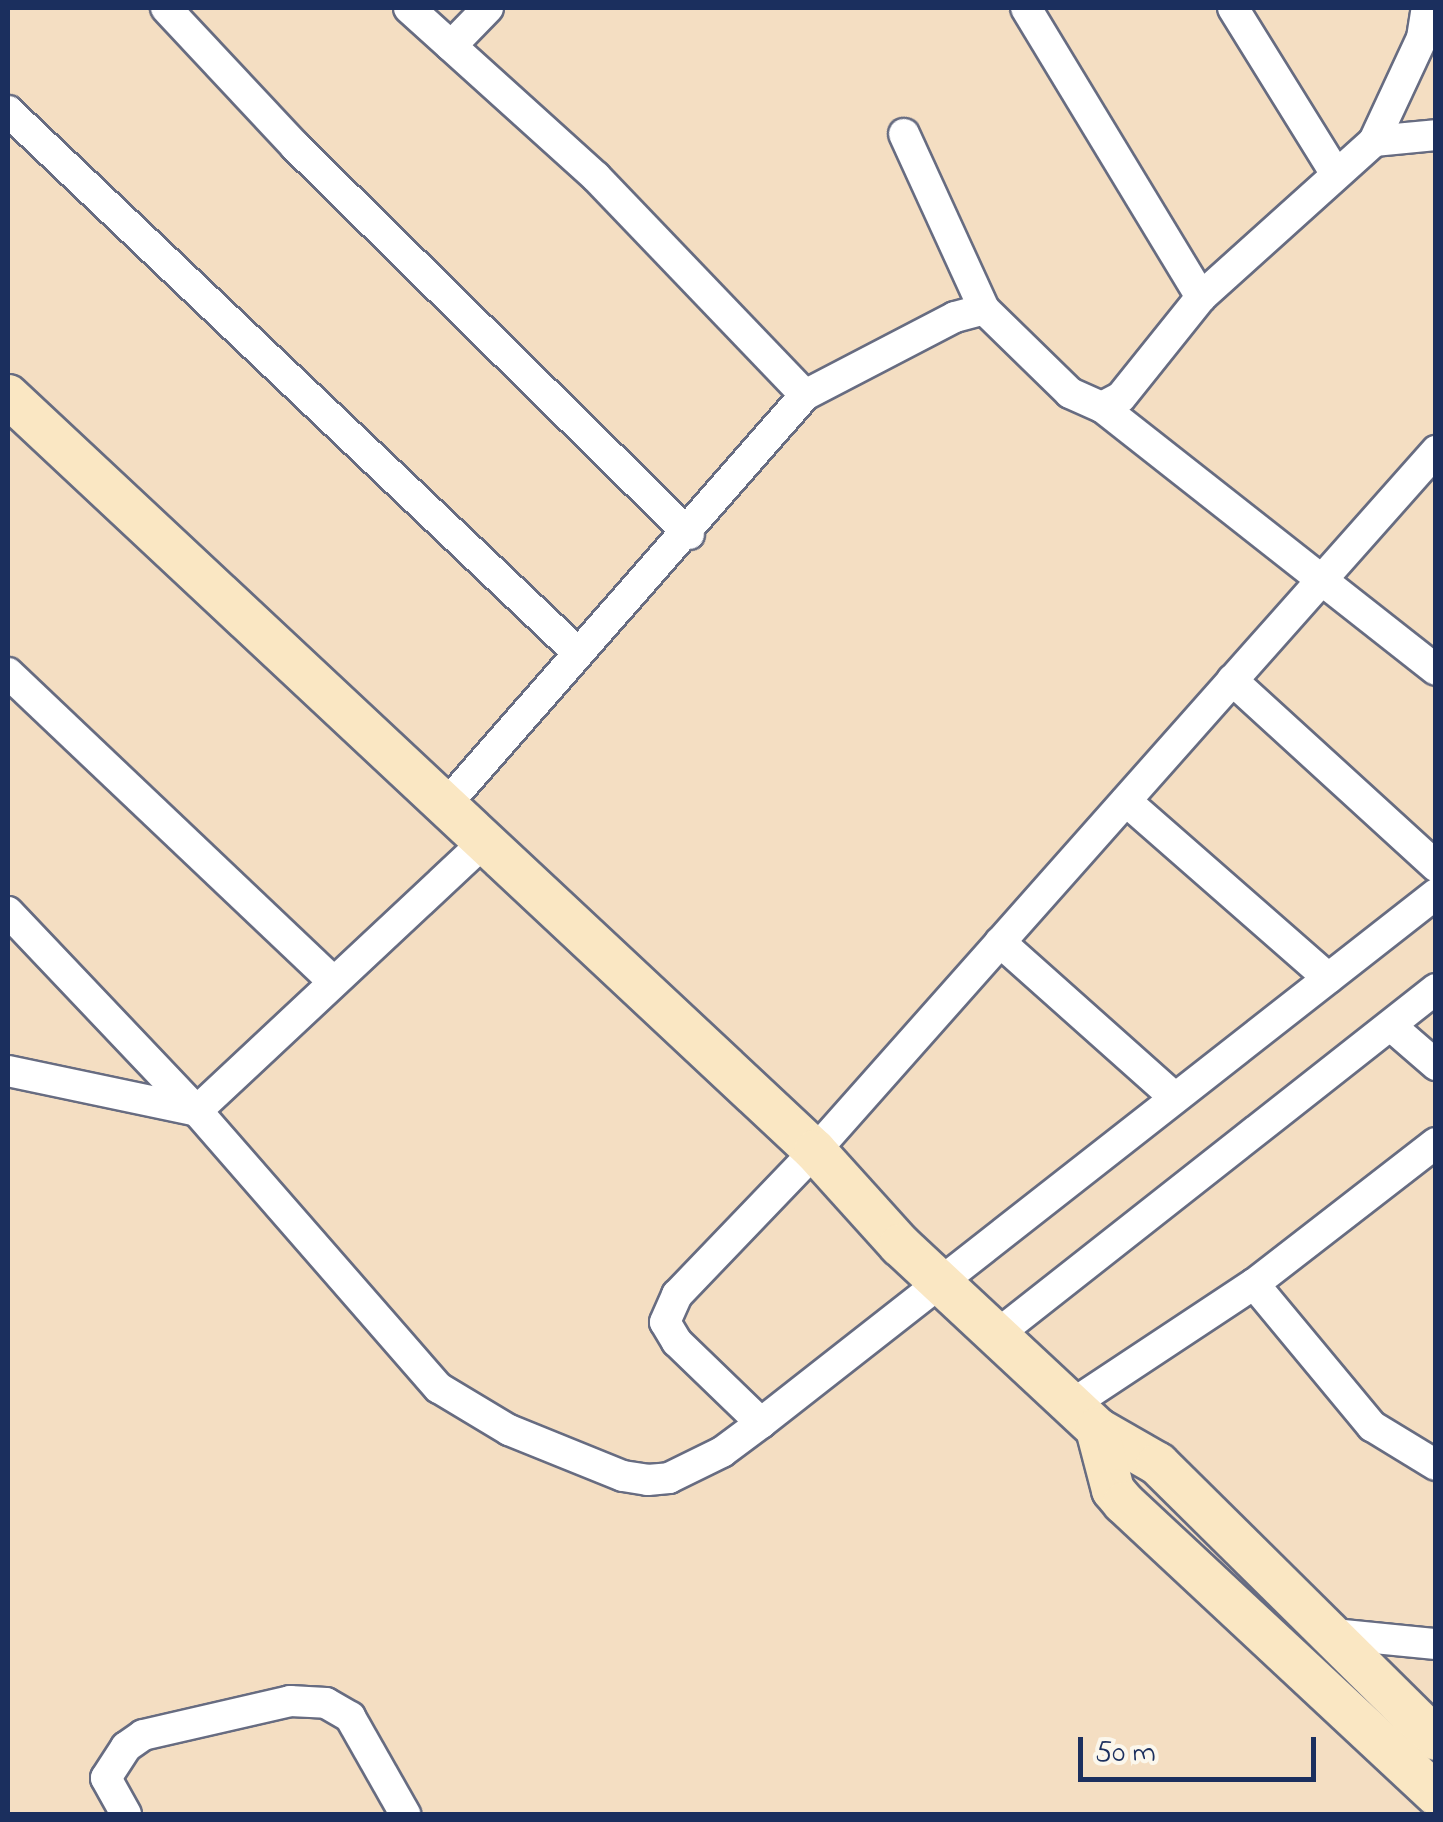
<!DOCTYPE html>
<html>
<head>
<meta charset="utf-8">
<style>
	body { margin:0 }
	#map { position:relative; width:1443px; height:1822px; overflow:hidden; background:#f4dec2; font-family:"Indie Flower",sans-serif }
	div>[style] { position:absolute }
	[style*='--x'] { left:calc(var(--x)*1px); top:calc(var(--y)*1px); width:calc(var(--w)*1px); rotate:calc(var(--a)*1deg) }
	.roads { filter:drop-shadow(2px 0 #676c81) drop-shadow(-2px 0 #676c81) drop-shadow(0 2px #676c81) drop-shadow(0 -2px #676c81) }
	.street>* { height:30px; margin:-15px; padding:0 15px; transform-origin:15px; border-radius:15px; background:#fff }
	.secondary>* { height:42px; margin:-21px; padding:0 21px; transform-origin:21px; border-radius:21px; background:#fae7c3 }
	span { translate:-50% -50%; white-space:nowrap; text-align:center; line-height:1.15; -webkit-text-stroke:9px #fbf7ec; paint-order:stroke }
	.frame { position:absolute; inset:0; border:10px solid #1b2f5e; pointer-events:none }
	.scale { position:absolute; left:1078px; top:1737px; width:238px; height:45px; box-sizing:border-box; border:5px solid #1b2f5e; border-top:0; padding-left:12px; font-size:30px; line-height:35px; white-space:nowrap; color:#1b2f5e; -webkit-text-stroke:8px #fbf7ec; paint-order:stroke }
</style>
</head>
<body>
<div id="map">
	<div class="roads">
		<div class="street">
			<div style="--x:166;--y:8;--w:189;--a:46.9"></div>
			<div style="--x:295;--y:146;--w:553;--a:44.56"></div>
			<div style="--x:409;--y:8;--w:252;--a:42.1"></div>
			<div style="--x:596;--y:177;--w:302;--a:46.2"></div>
			<div style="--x:1026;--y:8;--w:338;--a:58.8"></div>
			<div style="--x:1233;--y:8;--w:195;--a:58.2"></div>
			<div style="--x:451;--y:46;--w:53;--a:-45.8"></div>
			<div style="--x:8;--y:111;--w:782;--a:43.55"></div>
			<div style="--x:904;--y:134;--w:192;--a:65.4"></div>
			<div style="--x:1374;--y:141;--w:114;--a:-65"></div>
			<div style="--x:1422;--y:38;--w:30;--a:-81"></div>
			<div style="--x:1102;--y:407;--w:425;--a:38.2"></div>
			<div style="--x:8;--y:673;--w:448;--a:43.5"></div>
			<div style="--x:1232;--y:680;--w:276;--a:42.4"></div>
			<div style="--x:1126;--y:801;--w:269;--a:41.2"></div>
			<div style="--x:443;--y:808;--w:549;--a:-48.77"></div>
			<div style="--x:805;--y:395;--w:169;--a:-27.5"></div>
			<div style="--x:955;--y:317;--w:30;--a:-15"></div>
			<div style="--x:984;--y:309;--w:120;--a:44.3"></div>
			<div style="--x:1070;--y:393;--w:35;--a:24"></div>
			<div style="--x:1102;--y:407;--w:21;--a:-28"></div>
			<div style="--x:1121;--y:397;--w:128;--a:-51.3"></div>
			<div style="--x:1201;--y:297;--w:233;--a:-42"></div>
			<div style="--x:1374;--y:141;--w:62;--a:-5.5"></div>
			<div style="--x:482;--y:844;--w:391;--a:136.9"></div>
			<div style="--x:197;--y:1111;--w:368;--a:48.9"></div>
			<div style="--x:439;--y:1388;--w:82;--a:31"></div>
			<div style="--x:509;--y:1430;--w:123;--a:22"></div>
			<div style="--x:623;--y:1476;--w:25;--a:9"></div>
			<div style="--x:648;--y:1480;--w:21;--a:-5"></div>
			<div style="--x:669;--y:1478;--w:59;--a:-26.1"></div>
			<div style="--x:722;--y:1452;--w:49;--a:-36.6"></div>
			<div style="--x:761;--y:1423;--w:858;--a:-38.09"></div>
			<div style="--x:8;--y:912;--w:274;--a:46.5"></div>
			<div style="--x:1000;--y:942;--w:234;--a:41.7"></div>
			<div style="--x:1391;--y:1026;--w:60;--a:40.9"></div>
			<div style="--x:8;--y:1071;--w:193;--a:11.9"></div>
			<div style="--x:1254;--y:1284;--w:185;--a:50.3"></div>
			<div style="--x:1372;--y:1426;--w:75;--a:31.4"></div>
			<div style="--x:999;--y:1333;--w:556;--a:-38.21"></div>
			<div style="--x:1071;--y:1405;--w:219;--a:-33.5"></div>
			<div style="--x:1254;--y:1284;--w:230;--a:-37.8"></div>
			<div style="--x:761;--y:1423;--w:117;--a:-136"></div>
			<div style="--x:677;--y:1342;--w:23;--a:-121"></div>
			<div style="--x:665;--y:1322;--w:30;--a:-66"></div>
			<div style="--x:677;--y:1295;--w:199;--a:-46.2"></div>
			<div style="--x:815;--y:1151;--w:936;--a:-48.42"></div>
			<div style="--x:1323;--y:1633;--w:114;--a:5.6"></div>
			<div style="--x:126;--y:1814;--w:41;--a:-119.1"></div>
			<div style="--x:106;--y:1778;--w:37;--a:-57"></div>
			<div style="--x:126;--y:1747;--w:21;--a:-35"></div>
			<div style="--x:143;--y:1735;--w:151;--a:-13"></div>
			<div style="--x:290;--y:1701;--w:36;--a:3"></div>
			<div style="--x:326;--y:1703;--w:28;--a:30"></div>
			<div style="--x:350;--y:1717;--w:112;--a:60.4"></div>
		</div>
		<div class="secondary">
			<div style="--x:8;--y:396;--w:1105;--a:43.09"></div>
			<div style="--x:815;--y:1151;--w:127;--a:47.9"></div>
			<div style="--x:900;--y:1245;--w:270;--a:43"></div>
			<div style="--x:1097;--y:1429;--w:70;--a:29.8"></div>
			<div style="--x:1158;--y:1464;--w:391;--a:44.7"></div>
			<div style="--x:1097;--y:1429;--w:63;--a:75.3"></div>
			<div style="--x:1113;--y:1490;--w:17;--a:50"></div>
			<div style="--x:1124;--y:1503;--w:427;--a:43"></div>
		</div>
	</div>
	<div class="frame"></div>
	<div class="scale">50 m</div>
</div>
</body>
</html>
